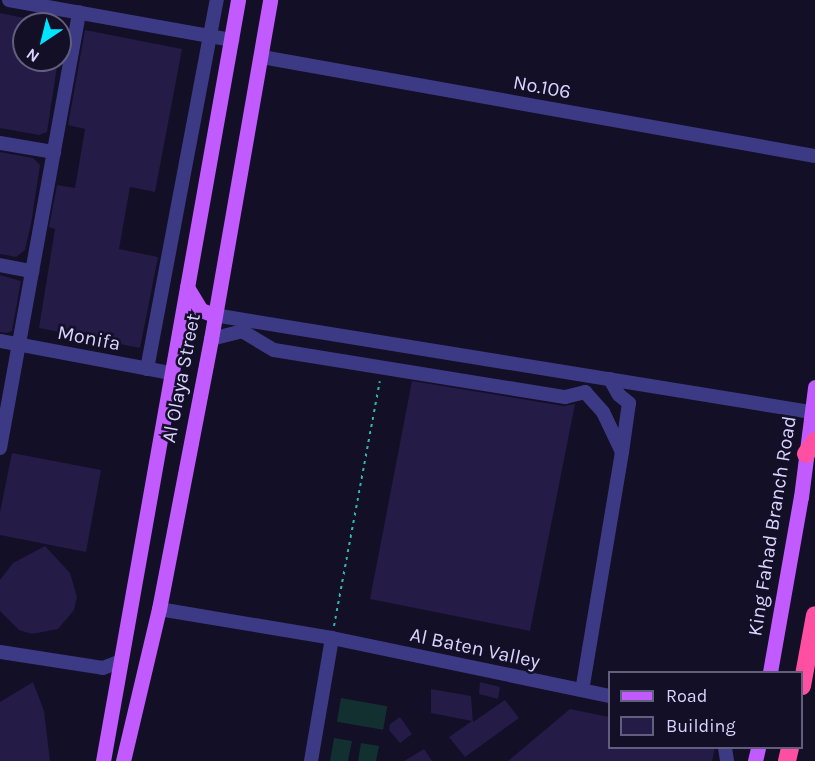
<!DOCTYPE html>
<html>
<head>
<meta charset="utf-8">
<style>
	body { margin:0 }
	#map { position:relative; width:815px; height:761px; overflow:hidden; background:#130f26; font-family:Karla,sans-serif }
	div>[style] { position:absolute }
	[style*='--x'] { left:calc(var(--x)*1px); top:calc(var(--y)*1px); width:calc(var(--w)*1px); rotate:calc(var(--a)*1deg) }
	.green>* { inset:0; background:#12302f; transform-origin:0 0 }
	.building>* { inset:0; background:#241b47 }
	.path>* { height:2px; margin-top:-1px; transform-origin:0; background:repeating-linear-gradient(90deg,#2fb8b0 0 3px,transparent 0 7.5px) }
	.minor>* { height:14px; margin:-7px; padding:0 7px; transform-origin:7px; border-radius:7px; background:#3d3a85 }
	.major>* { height:15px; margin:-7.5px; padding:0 7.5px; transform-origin:7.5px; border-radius:7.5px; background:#c25bff }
	.highway>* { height:18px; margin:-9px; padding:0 9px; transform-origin:9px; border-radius:9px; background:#ff4fa3 }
	.highway-bridge>* { height:18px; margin:-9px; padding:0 9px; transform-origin:9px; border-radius:9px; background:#ff4fa3 }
	span { translate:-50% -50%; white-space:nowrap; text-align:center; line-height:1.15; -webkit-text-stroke:5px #130f26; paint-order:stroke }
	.street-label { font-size:20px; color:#d9d4ff }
	.legend { position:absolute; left:608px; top:671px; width:195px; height:78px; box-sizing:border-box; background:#130f26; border:2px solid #625e7d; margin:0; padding:8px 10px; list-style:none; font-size:18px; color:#d9d4ff }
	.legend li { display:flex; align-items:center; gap:12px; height:30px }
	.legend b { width:30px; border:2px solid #625e7d }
	.north { position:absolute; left:12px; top:12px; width:60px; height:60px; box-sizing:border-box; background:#130f26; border:2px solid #625e7d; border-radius:50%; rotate:215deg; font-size:16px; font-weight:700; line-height:24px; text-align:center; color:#d9d4ff }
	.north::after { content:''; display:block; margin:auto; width:21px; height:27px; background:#00e5ff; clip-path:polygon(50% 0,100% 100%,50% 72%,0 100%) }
</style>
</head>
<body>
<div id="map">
	<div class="green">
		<div style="left:341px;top:698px;width:47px;height:24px;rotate:10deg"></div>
		<div style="clip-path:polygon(334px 738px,352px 741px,348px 761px,330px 761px)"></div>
		<div style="clip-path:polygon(361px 743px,379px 746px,376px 761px,358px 761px)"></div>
	</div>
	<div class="building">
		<div style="clip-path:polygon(0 13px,24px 18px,24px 60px,58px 60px,47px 132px,39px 135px,0 128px)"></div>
		<div style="clip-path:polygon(85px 30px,182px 49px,155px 192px,130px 187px,119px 249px,158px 257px,140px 348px,39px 328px,55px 229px,49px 227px,57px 185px,75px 188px,85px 129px,68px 125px)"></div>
		<div style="clip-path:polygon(0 152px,33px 158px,40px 165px,31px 224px,25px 250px,16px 257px,0 254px)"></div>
		<div style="clip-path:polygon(0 275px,21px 281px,12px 331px,6px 333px,0 332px)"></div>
		<div style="clip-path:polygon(412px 381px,564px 406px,575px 404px,530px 631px,370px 599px)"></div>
		<div style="clip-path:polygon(12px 453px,101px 470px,86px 552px,0 535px,0 512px)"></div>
		<div style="clip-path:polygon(45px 546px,70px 573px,77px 597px,74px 610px,58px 629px,32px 634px,19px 630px,0 611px,0 580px,13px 563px)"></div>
		<div style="clip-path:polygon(33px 682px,44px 711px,50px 761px,0 761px,0 702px)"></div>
		<div style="clip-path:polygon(480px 682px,500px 687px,498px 699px,479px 694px)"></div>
		<div style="clip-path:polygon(431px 689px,471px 696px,473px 722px,505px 700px,519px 718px,465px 757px,449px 737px,472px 721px,431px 713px)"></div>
		<div style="clip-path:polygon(570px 709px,609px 717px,609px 747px,715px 747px,712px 761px,508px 761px)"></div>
		<div style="clip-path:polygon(400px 717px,412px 734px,400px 743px,389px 730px,390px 724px)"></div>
		<div style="clip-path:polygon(424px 749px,432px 761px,404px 761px)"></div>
	</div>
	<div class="path">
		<div style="--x:334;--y:626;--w:249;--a:-79.4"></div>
	</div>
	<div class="minor">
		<div style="--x:9;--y:0;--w:227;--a:10.2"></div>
		<div style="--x:262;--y:57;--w:562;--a:10.15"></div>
		<div style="--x:0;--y:143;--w:55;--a:9.5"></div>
		<div style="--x:0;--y:265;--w:33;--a:11"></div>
		<div style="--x:214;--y:315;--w:605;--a:9.23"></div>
		<div style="--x:211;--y:339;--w:32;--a:-14"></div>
		<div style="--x:242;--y:331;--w:37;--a:31"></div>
		<div style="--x:274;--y:350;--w:295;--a:9.2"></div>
		<div style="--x:565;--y:397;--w:21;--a:-14"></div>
		<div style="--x:585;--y:392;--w:27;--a:48"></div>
		<div style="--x:603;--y:412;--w:44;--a:64.6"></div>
		<div style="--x:622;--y:452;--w:241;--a:99.5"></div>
		<div style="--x:0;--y:341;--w:174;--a:10.6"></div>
		<div style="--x:147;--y:369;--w:376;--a:-79.3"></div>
		<div style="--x:610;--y:379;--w:18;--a:61"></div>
		<div style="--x:619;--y:395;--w:13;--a:39"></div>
		<div style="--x:629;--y:403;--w:49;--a:98.1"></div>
		<div style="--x:0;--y:448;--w:443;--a:-79.7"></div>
		<div style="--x:159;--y:609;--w:175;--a:9.5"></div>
		<div style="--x:332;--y:638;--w:284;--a:11.8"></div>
		<div style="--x:0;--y:652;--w:104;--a:8.8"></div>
		<div style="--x:103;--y:668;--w:17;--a:-21"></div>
		<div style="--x:725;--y:748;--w:13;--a:81"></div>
		<div style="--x:311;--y:761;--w:125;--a:-80.3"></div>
	</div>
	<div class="major">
		<div style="--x:187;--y:287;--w:27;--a:59"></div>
		<div style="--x:201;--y:310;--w:14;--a:21"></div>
		<div style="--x:770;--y:672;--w:178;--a:-80"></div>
		<div style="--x:801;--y:497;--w:111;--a:-82.7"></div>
		<div style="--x:103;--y:761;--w:773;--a:-79.94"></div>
		<div style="--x:123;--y:761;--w:156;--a:-76.7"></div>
		<div style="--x:159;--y:609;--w:275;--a:-79.1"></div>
		<div style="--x:211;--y:339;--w:344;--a:-80.1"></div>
		<div style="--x:755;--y:761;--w:13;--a:-77"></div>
	</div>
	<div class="highway">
		<div style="--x:806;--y:454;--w:16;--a:-55"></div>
		<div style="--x:787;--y:761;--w:13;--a:-77"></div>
	</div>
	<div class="highway-bridge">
		<div style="--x:802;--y:686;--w:72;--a:-79.6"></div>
	</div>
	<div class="street-label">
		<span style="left:542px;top:87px;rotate:10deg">No.106</span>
		<span style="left:89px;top:338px;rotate:11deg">Monifa</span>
		<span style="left:181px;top:378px;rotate:-79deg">Al Olaya Street</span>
		<span style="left:772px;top:526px;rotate:-81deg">King Fahad Branch Road</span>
		<span style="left:475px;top:648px;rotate:12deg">Al Baten Valley</span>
	</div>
	<ul class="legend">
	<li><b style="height:8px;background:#c25bff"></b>Road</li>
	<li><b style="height:16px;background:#241b47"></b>Building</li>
	</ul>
	<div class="north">N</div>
</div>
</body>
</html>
